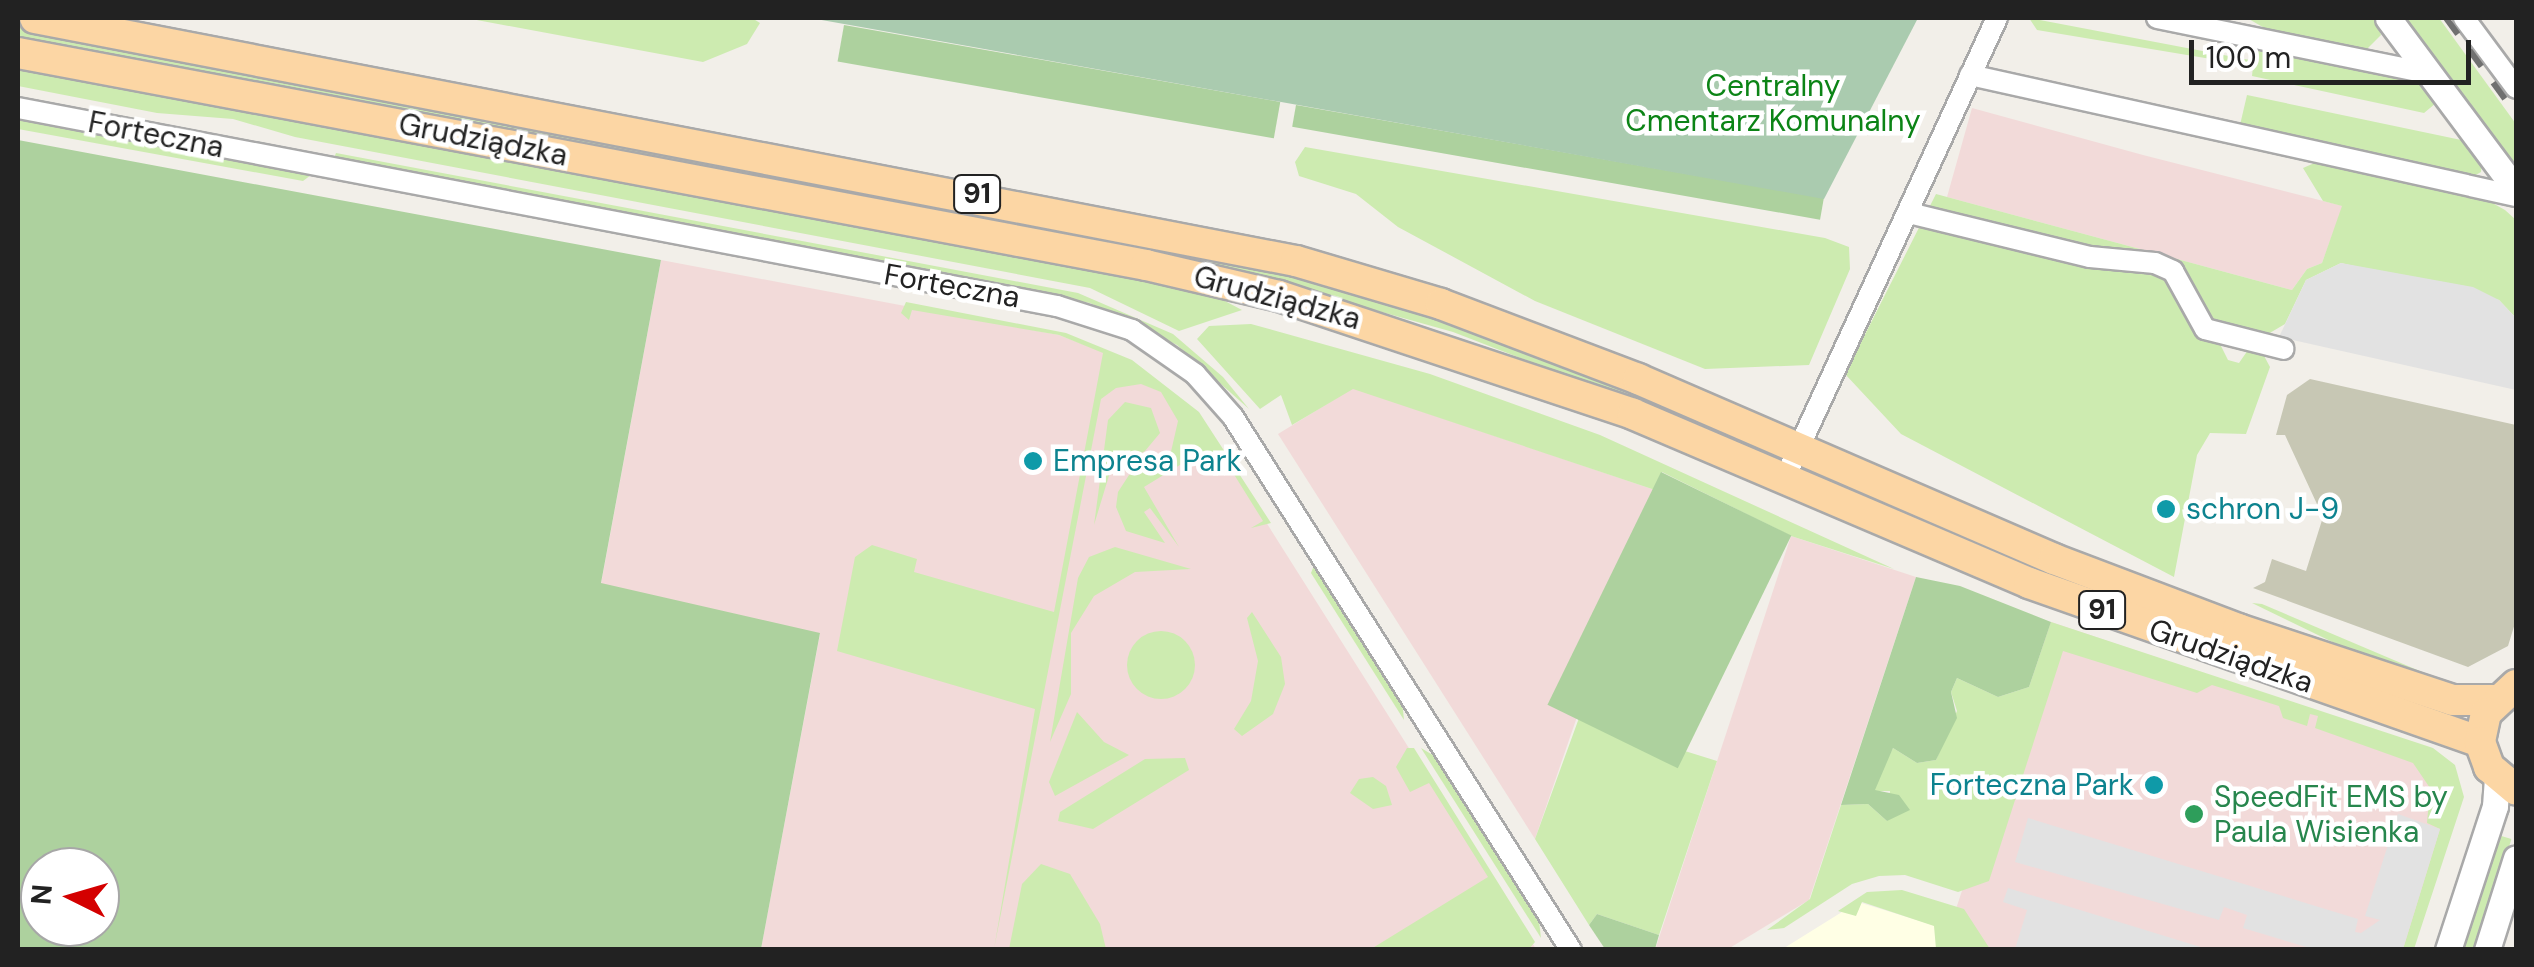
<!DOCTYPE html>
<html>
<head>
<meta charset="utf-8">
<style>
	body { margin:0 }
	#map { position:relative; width:2534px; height:967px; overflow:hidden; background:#f2efe9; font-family:"DM Sans",sans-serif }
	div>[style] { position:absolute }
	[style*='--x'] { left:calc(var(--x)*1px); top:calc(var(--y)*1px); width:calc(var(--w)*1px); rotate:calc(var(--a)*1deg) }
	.commercial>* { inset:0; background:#f2dad9 }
	.education>* { inset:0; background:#ffffe5 }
	.construction>* { inset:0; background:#c7c7b4 }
	.grass>* { inset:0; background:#cdebb0; transform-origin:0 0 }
	.round { border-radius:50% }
	.forest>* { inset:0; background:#add19e; transform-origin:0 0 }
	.cemetery>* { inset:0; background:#aacbaf }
	.parking>* { inset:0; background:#e2e2e2 }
	.roads { filter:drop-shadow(2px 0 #a9a9a9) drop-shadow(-2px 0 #a9a9a9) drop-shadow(0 2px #a9a9a9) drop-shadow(0 -2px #a9a9a9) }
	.minor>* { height:20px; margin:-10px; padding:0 10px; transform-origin:10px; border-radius:10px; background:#fff }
	.tertiary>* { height:25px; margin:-12.5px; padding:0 12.5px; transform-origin:12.5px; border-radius:12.5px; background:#fff }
	.primary>* { height:30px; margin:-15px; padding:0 15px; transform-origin:15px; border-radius:15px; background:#fcd6a4 }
	.rail>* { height:6px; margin-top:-3px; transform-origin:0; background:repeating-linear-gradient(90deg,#707070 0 20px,transparent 0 40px) }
	.dots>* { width:28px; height:28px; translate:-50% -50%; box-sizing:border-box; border:5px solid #fff; border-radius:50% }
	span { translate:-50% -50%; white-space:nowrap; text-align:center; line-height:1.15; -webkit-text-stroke:9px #fff; paint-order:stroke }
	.shield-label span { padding:2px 8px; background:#fff; border:2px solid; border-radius:8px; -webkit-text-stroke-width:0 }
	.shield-label { font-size:28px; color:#222; font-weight:700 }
	.park-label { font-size:30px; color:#0c8416 }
	.street-label { font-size:30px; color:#222 }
	.culture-label { font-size:30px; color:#0d838f }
	.left { translate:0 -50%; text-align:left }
	.right { translate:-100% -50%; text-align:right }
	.leisure-label { font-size:30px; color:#27864d }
	.frame { position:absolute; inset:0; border:20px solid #222; pointer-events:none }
	.north { position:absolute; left:20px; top:847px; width:100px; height:100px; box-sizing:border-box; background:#fff; border:2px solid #a7a7a7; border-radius:50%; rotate:275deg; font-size:28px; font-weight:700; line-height:40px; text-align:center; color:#222 }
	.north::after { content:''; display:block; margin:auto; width:35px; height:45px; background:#d40000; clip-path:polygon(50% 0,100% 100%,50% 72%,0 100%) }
	.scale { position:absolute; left:2189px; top:40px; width:282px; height:45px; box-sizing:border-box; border:5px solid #222; border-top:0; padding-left:12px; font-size:30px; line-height:35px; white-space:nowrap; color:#222; -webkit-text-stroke:8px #fff; paint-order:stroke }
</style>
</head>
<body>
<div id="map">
	<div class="commercial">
		<div style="clip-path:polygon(1972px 108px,2143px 155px,2343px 206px,2322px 263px,2307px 269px,2292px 290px,1947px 197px)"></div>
		<div style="clip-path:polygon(661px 260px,1059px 335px,1103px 352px,1166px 393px,1216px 443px,1536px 949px,761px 949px,820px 634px,601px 584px)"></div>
		<div style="clip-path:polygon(1353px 388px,1655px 490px,1535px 839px,1278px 434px)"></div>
		<div style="clip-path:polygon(1791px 536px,1916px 577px,1809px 900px,1728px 949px,1655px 950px)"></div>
		<div style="clip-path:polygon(2051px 622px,2430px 749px,2457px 802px,2409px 949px,1961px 950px,1949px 930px)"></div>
	</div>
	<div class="education">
		<div style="clip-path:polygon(1858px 902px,1949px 930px,1961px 950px,1781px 950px)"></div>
	</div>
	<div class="construction">
		<div style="clip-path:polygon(2310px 379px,2516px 425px,2516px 620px,2508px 646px,2468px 667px,2253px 588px,2265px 582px,2272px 559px,2306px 571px,2323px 517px,2285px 435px,2276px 435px,2287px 395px)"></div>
	</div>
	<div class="grass">
		<div style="clip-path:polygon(466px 18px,752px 18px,760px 23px,747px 44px,703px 62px)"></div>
		<div style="clip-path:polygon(2029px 18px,2255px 61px,2259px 49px,2417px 82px,2436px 103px,2424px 113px,2252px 76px,2253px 66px,2037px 30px)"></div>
		<div style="clip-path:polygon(2247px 18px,2375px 18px,2381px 35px,2367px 49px,2268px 30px)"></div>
		<div style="clip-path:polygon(2402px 18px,2439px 18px,2516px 124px,2516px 171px)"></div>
		<div style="clip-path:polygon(18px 25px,760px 165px,1293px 273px,1497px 336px,1728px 438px,1453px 332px,1271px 281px,18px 41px)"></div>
		<div style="clip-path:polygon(18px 64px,1204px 290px,1242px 310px,1179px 331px,1090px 288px,295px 137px,233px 119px,157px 113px,18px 86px)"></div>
		<div style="clip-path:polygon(2247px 95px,2466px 141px,2482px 160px,2481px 172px,2474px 176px,2240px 125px)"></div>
		<div style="clip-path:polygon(18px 120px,311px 175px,303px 181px,18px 129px)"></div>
		<div style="clip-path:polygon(1305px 147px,1825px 238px,1849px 247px,1850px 269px,1809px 365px,1705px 369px,1535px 301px,1398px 227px,1356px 194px,1299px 176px,1295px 162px)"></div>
		<div style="clip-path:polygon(336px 153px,1078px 293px,1173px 334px,1223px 377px,1249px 409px,1177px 345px,1090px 303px,334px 158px)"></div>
		<div style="clip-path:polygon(2319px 161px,2487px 200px,2505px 210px,2516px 220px,2516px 318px,2499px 300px,2341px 263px,2306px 280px,2285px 324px,2268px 334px,2209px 322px,2228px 360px,2239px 363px,2248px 350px,2262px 352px,2270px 367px,2246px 434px,2210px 433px,2197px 455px,2174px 577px,1901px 434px,1845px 374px,1936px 194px,2292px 290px,2307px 269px,2322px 263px,2342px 206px,2323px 201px,2303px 168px)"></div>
		<div style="clip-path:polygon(906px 302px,1066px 333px,1132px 360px,1199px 412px,1271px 523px,1251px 528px,1263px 521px,1230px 468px,1216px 476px,1212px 470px,1224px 461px,1219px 453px,1206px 459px,1201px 452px,1144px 487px,1179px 547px,1150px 508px,1144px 512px,1165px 543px,1126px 531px,1116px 507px,1118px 492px,1129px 475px,1170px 456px,1178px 421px,1161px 392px,1141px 384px,1116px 388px,1101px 399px,994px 949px,1035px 709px,837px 651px,855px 557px,872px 545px,917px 559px,914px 572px,1054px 612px,1103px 353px,1059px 335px,912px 310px,909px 320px,901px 313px)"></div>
		<div style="clip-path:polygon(1251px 324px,1430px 374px,1600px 435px,1894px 569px,1791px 536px,1662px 472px,1655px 490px,1353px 389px,1292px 425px,1281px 395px,1260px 409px,1197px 339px,1209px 326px)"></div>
		<div style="clip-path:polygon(1125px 402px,1151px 408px,1160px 433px,1145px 451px,1111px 469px,1094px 525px,1108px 420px)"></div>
		<div style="clip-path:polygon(1115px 547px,1191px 569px,1135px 572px,1094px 596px,1071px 633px,1071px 694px,1050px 742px,1078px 578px,1089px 557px)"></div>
		<div style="clip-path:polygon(1315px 563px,1402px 701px,1404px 720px,1311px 573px)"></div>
		<div style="clip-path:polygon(2252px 603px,2262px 604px,2448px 683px,2388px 669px)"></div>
		<div style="clip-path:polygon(1252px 612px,1281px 657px,1285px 684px,1273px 714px,1242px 736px,1234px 729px,1251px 701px,1258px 661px,1247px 618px)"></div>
		<div style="clip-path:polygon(2051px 622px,2433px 748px,2455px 765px,2464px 797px,2414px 949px,2403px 949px,2440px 829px,2427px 823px,2430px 788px,2413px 763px,2315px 728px,2318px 716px,2310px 714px,2307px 726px,2283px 718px,2279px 706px,2212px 685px,2197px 693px,2063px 651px,1989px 881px,1958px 892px,1905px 875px,1879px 876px,1852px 884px,1784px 928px,1767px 930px,1810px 899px,1841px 805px,1868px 804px,1887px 821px,1890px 791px,1875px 791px,1875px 782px,1893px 748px,1917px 763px,1936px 760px,1957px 711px,1951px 692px,1957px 678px,1998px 697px,2029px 687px)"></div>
		<div class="round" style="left:1127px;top:631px;width:68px;height:68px"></div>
		<div style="clip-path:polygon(1077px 712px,1104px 742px,1129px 755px,1055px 796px,1049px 782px)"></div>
		<div style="clip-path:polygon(1579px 718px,1717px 761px,1659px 935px,1597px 914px,1589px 925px,1535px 839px)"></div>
		<div style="clip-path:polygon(1407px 748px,1414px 748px,1535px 942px,1529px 949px,1371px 949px,1488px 877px,1429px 783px,1410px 792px,1396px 767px)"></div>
		<div style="clip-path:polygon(1421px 748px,1436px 757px,1539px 921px,1541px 938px)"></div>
		<div style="clip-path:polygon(1185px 758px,1189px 770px,1093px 829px,1058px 821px,1060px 812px,1145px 759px)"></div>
		<div style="clip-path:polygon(1373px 777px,1386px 786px,1392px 805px,1373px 809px,1350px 793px,1359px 779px)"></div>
		<div style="left:2498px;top:835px;width:14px;height:121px;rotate:17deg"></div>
		<div style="clip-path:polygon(1041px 864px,1070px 874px,1100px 924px,1106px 949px,1009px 949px,1022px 884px)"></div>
		<div style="clip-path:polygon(1902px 890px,1964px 909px,1990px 949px,1936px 949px,1934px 926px,1862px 902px,1856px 916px,1838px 911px,1867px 892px)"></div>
	</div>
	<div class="forest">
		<div style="left:844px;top:25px;width:443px;height:37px;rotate:10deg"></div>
		<div style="left:1296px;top:105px;width:536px;height:22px;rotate:10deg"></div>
		<div style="clip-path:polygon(evenodd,18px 140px,661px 260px,601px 583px,820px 633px,761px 949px,18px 949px,18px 140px,100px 867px,100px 927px,40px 927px,40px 867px,100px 867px)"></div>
		<div style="left:1661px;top:472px;width:145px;height:259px;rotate:26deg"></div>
		<div style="clip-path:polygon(1916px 577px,1960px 586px,2051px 622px,2029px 687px,1998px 697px,1957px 678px,1951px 692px,1957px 718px,1936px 760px,1917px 763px,1893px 748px,1875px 790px,1899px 795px,1910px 810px,1887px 821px,1868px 804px,1841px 805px)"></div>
		<div style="clip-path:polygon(1597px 914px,1659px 935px,1655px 949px,1605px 949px,1589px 925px)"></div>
	</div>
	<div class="cemetery">
		<div style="clip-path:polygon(1918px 18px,1824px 199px,816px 19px,816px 18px)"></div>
	</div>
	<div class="parking">
		<div style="clip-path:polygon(2341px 263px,2473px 287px,2499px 300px,2516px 318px,2516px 390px,2279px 337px,2306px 280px)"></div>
		<div style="clip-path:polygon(2398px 814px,2440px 829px,2403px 949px,2313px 949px,2243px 928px,2247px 915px,2224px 907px,2219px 920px,2015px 862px,2028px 818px,2358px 919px,2355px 932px,2361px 933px,2380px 920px,2365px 916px)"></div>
		<div style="clip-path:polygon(2008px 888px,2207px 949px,2015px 949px,2027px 910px,2003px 902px)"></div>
	</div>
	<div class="roads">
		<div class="minor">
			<div style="--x:2157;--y:18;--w:277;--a:11.5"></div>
			<div style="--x:2464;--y:18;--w:87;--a:53.4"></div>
			<div style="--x:1970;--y:75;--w:559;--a:12.5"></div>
			<div style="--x:18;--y:108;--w:1058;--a:10.79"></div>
			<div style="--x:1057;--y:306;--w:79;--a:17.7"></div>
			<div style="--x:1132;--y:330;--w:77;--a:34.9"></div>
			<div style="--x:1195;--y:374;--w:57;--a:48.5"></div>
			<div style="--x:1233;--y:417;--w:631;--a:57.62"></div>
			<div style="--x:1909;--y:213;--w:186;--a:13.7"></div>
			<div style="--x:2090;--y:257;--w:65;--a:5.3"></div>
			<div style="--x:2155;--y:263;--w:20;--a:24"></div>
			<div style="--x:2173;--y:271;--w:66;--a:61.1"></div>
			<div style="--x:2205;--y:329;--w:81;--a:14.2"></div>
			<div style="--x:1785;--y:478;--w:507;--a:-65.26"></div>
		</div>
		<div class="tertiary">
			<div style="--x:2388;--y:18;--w:214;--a:53.3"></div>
			<div style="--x:2448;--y:950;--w:151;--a:-71.9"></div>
			<div style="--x:2495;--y:806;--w:28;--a:-86"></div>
			<div style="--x:2487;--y:950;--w:96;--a:-72.5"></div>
		</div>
		<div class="primary">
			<div style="--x:35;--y:18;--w:1284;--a:10.91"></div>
			<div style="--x:1296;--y:261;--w:151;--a:16.5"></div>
			<div style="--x:1441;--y:304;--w:211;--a:20.8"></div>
			<div style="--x:1638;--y:379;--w:453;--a:23.4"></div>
			<div style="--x:2054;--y:559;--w:197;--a:20.8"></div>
			<div style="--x:2238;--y:629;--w:226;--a:18.3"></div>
			<div style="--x:2453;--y:700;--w:42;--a:0"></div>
			<div style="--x:18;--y:53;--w:1148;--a:10.64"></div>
			<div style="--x:1146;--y:265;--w:137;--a:13.1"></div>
			<div style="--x:1279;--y:296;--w:373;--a:18.4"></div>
			<div style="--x:1633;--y:414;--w:431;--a:23.1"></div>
			<div style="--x:2029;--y:583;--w:478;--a:19.4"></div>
			<div style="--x:2516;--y:685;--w:41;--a:137"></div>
			<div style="--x:2486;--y:713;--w:30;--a:102"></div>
			<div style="--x:2480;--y:742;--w:27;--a:70"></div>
			<div style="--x:2489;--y:767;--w:35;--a:40"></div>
		</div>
	</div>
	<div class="rail">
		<div style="--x:2446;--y:18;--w:119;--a:53.9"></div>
	</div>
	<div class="dots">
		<div style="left:1033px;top:461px;background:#0f9aa8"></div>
		<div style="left:2166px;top:509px;background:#0f9aa8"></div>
		<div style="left:2154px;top:785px;background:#0f9aa8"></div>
		<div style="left:2194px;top:814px;background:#2e9e5b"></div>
	</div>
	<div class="shield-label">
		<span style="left:977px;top:194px">91</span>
		<span style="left:2102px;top:610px">91</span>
	</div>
	<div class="park-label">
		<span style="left:1773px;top:103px">Centralny<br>Cmentarz Komunalny</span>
	</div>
	<div class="street-label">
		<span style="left:156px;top:135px;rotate:11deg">Forteczna</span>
		<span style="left:483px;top:140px;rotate:11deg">Grudziądzka</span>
		<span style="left:952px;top:286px;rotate:10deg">Forteczna</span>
		<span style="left:1277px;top:298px;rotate:15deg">Grudziądzka</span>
		<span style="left:2231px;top:656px;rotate:19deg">Grudziądzka</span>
	</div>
	<div class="culture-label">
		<span class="left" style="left:1053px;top:461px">Empresa Park</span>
		<span class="left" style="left:2186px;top:509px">schron J-9</span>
		<span class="right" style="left:2134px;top:785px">Forteczna Park</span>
	</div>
	<div class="leisure-label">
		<span class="left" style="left:2214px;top:814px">SpeedFit EMS by<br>Paula Wisienka</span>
	</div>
	<div class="frame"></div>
	<div class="north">N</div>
	<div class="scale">100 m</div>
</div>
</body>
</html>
